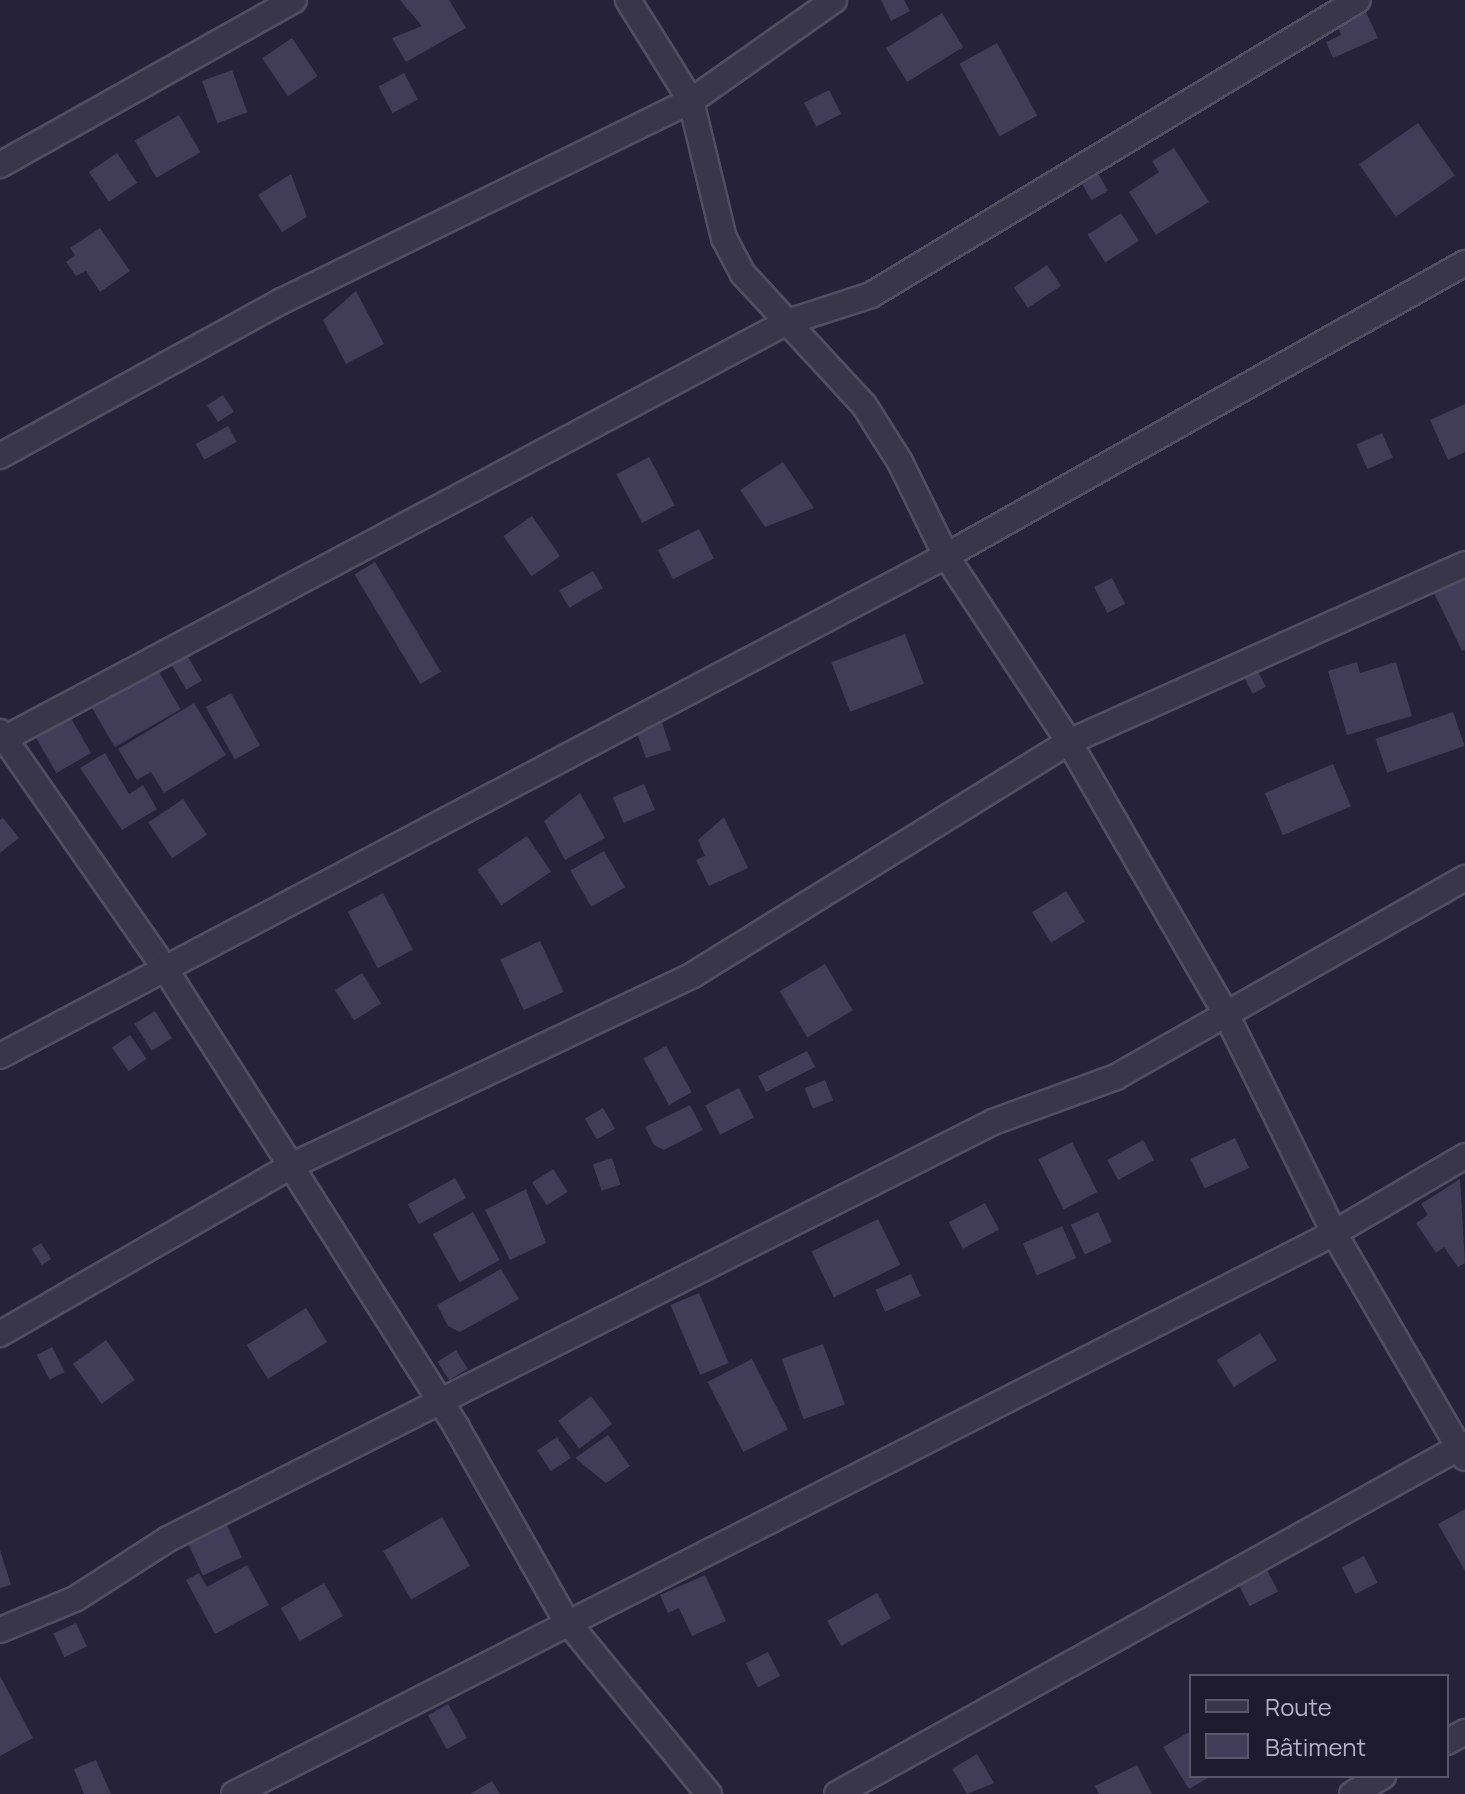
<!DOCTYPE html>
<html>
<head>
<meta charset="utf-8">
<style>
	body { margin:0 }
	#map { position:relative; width:1465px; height:1794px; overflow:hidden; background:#26223a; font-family:Manrope,sans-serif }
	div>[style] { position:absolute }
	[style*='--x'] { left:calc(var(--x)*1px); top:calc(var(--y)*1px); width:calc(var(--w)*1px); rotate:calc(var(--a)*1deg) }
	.building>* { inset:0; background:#413c58; transform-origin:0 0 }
	.roads { filter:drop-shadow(2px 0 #524e62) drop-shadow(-2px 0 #524e62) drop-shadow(0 2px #524e62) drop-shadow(0 -2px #524e62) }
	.street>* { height:24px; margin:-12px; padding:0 12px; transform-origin:12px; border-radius:12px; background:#39364a }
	span { translate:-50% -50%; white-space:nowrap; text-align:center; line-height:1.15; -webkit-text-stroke:7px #1f1b2f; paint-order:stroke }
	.legend { position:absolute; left:1189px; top:1674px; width:260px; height:104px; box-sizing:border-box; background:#1f1b2f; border:2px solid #5b576b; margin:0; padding:10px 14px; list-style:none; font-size:24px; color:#b5b1c6 }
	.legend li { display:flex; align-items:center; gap:16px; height:40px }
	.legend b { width:40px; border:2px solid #5b576b }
</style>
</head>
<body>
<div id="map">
	<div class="building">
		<div style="clip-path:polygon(400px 0,449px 0,466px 28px,406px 62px,392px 38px,422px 26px)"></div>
		<div style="clip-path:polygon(881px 0,904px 0,910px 11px,891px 21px)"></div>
		<div style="clip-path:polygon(1364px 8px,1378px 38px,1333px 58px,1326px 42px,1341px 35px,1335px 21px)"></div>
		<div style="left:942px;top:13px;width:40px;height:66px;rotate:58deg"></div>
		<div style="left:292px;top:38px;width:46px;height:36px;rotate:56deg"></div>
		<div style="left:997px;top:43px;width:83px;height:43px;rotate:61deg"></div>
		<div style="left:232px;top:70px;width:45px;height:32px;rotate:70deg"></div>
		<div style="left:404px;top:73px;width:30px;height:29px;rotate:62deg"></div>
		<div style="left:829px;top:90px;width:27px;height:28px;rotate:63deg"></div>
		<div style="left:179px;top:115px;width:43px;height:51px;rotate:60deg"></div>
		<div style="left:1418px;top:123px;width:64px;height:72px;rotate:55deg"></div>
		<div style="clip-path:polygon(1174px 148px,1209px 202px,1156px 235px,1129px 192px,1159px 172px,1152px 161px)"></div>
		<div style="left:117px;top:153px;width:36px;height:34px;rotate:56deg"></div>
		<div style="left:1092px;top:163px;width:32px;height:19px;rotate:60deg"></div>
		<div style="clip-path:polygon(291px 174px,307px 217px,282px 232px,258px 195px)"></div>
		<div style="left:1121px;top:213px;width:33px;height:40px;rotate:57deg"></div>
		<div style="clip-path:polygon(100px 228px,130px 271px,100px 292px,86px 271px,76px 276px,66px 262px,75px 255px,70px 248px)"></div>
		<div style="left:1047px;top:265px;width:25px;height:40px;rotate:56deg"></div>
		<div style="clip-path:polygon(356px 291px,384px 344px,346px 364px,323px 320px)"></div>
		<div style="left:223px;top:395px;width:20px;height:19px;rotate:57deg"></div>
		<div style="clip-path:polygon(1465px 404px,1465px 452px,1448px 460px,1430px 420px)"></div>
		<div style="left:228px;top:426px;width:18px;height:37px;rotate:61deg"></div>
		<div style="left:1382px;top:433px;width:27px;height:28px;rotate:66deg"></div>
		<div style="left:649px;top:457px;width:55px;height:37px;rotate:62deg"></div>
		<div style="clip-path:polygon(783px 462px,814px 508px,765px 527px,740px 490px)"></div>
		<div style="left:532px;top:516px;width:49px;height:35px;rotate:55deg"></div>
		<div style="left:699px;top:529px;width:33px;height:46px;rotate:63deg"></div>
		<div style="left:375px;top:562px;width:128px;height:24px;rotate:59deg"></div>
		<div style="left:593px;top:571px;width:20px;height:39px;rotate:60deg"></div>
		<div style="clip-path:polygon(1465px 576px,1465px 650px,1462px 651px,1433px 591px)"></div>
		<div style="left:1112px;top:578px;width:29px;height:20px;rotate:63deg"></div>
		<div style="left:905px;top:634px;width:53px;height:79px;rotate:69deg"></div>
		<div style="left:186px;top:654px;width:31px;height:18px;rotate:59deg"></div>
		<div style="clip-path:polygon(1357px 662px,1360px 673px,1396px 662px,1412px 716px,1347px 735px,1328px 671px)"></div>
		<div style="left:155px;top:665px;width:51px;height:76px;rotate:60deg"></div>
		<div style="left:1257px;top:670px;width:19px;height:15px;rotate:62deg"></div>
		<div style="left:231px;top:693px;width:60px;height:29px;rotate:61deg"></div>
		<div style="clip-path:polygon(194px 703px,226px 755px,164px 793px,151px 772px,137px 780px,118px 749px)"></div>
		<div style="left:1453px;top:712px;width:36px;height:82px;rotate:71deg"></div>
		<div style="left:69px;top:715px;width:44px;height:40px;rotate:60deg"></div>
		<div style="clip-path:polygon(660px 716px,671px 750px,646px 758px,636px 731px)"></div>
		<div style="clip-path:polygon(105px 753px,129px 794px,143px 785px,157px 809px,122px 830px,80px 768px)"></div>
		<div style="left:1333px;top:764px;width:46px;height:74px;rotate:67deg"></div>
		<div style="left:644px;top:784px;width:28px;height:34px;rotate:67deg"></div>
		<div style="clip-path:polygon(580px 793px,605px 838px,565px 860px,544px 821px)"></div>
		<div style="left:183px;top:799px;width:43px;height:42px;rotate:56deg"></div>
		<div style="clip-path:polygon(724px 817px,748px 868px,709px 886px,696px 860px,705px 856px,698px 840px)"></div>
		<div style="clip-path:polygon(3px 818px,19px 838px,0 853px,0 820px)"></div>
		<div style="left:527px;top:836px;width:43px;height:60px;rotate:56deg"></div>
		<div style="left:604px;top:851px;width:42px;height:39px;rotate:60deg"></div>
		<div style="left:1066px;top:891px;width:36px;height:40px;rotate:58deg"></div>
		<div style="left:383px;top:893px;width:64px;height:40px;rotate:62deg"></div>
		<div style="left:540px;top:941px;width:56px;height:44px;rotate:65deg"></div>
		<div style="left:825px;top:964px;width:54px;height:53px;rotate:59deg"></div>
		<div style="left:362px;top:973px;width:36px;height:32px;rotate:58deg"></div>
		<div style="left:155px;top:1011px;width:32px;height:24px;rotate:58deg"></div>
		<div style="left:130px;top:1035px;width:29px;height:22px;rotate:55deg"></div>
		<div style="left:666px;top:1046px;width:53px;height:26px;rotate:61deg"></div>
		<div style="left:807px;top:1051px;width:18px;height:55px;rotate:63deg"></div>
		<div style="left:825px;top:1080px;width:22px;height:22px;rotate:68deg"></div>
		<div style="left:739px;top:1088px;width:33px;height:38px;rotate:63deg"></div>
		<div style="clip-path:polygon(690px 1105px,703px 1130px,664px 1150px,654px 1145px,645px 1127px)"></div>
		<div style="left:603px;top:1108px;width:24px;height:21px;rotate:60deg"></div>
		<div style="left:1235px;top:1138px;width:33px;height:49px;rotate:65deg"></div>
		<div style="left:1143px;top:1140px;width:23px;height:41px;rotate:61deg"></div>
		<div style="left:1072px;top:1142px;width:56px;height:38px;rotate:63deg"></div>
		<div style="left:612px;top:1158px;width:28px;height:20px;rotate:72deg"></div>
		<div style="left:553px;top:1169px;width:27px;height:25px;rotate:57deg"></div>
		<div style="left:455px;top:1178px;width:23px;height:54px;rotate:61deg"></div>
		<div style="clip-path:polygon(1460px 1179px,1465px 1263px,1458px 1267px,1444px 1247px,1436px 1253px,1416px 1223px,1428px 1215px,1421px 1204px)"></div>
		<div style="clip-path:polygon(526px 1189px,546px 1243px,510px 1260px,485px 1210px)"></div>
		<div style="left:985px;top:1203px;width:30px;height:41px;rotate:62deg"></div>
		<div style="left:473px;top:1212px;width:55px;height:46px;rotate:61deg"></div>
		<div style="left:1098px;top:1212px;width:33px;height:30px;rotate:65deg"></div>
		<div style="left:878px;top:1219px;width:51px;height:74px;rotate:64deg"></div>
		<div style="left:1062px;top:1226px;width:35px;height:43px;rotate:66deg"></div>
		<div style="left:41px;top:1243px;width:19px;height:11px;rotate:58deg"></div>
		<div style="clip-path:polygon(501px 1269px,519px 1299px,460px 1332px,448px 1326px,437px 1305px)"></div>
		<div style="left:911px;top:1274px;width:24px;height:39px;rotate:66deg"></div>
		<div style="left:699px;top:1293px;width:76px;height:31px;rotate:67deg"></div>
		<div style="left:306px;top:1308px;width:40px;height:70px;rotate:58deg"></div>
		<div style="left:1260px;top:1333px;width:32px;height:51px;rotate:58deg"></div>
		<div style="left:106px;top:1340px;width:49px;height:41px;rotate:54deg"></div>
		<div style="left:823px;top:1344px;width:64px;height:44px;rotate:70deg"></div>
		<div style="left:52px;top:1347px;width:28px;height:17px;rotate:63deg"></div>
		<div style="left:456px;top:1350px;width:22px;height:22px;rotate:58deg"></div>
		<div style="left:752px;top:1359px;width:79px;height:50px;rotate:63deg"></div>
		<div style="left:591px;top:1396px;width:35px;height:41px;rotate:53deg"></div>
		<div style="clip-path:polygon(608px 1435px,630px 1466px,606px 1483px,575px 1458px)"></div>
		<div style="left:557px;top:1437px;width:25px;height:24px;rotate:56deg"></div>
		<div style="clip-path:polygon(1465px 1509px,1465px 1571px,1438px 1524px)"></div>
		<div style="left:442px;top:1517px;width:56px;height:68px;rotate:60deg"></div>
		<div style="left:225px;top:1521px;width:40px;height:43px;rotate:65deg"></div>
		<div style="clip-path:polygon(0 1550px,11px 1585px,0 1588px)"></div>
		<div style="left:1364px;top:1556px;width:30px;height:25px;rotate:63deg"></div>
		<div style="left:1264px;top:1564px;width:31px;height:32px;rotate:63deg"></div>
		<div style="clip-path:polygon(247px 1565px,269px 1605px,215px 1634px,186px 1580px,199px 1573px,207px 1587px)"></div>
		<div style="clip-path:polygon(705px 1575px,726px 1621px,692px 1636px,679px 1608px,668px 1613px,660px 1595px)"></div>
		<div style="left:324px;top:1583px;width:38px;height:50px;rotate:60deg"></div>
		<div style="left:877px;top:1593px;width:29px;height:57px;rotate:61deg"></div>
		<div style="left:76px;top:1623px;width:26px;height:25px;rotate:65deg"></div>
		<div style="left:768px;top:1652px;width:27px;height:25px;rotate:63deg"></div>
		<div style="clip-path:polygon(0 1676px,33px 1738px,0 1756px)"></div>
		<div style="left:448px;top:1704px;width:39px;height:23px;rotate:61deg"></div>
		<div style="clip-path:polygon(1191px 1731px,1191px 1776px,1211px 1776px,1189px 1789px,1163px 1747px)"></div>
		<div style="clip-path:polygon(977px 1754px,994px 1783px,967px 1794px,952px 1769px)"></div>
		<div style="clip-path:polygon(96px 1760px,111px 1794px,84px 1794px,74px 1769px)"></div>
		<div style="clip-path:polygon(1137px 1765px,1152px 1794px,1099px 1794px,1095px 1786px)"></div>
		<div style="clip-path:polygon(492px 1781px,500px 1794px,470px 1794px)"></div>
	</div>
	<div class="roads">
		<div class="street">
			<div style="--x:628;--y:0;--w:119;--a:58"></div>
			<div style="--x:691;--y:101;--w:141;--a:76.5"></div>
			<div style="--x:724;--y:238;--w:41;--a:62.2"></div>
			<div style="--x:743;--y:274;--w:178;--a:47.3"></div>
			<div style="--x:864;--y:405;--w:67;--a:57.7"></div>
			<div style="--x:900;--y:462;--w:105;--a:63.9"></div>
			<div style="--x:946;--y:556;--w:223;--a:56.5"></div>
			<div style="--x:1069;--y:742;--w:310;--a:60"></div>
			<div style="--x:1224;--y:1010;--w:249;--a:63.7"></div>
			<div style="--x:1334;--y:1233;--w:260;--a:59.8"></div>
			<div style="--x:0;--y:165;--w:337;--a:-29.3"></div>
			<div style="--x:0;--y:456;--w:322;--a:-28.8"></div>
			<div style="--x:282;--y:301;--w:455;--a:-26.1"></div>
			<div style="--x:691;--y:101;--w:175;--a:-35.2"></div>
			<div style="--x:0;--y:732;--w:283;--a:55.1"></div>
			<div style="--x:162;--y:964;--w:240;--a:57.4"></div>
			<div style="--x:291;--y:1166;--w:310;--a:57.6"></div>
			<div style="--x:457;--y:1428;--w:219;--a:60.5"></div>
			<div style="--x:565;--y:1619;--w:227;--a:50.6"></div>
			<div style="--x:0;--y:741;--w:889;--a:-28.03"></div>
			<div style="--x:785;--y:323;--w:90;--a:-18"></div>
			<div style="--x:871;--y:295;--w:569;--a:-31.21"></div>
			<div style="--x:0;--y:1056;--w:1070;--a:-27.86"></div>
			<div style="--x:946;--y:556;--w:596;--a:-29.45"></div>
			<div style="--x:0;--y:1334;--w:336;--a:-30"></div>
			<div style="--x:291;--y:1166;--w:445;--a:-25.4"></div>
			<div style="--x:693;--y:975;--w:442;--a:-31.8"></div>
			<div style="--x:1069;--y:742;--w:434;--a:-24.2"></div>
			<div style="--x:0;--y:1630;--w:81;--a:-22.5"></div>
			<div style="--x:75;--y:1599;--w:111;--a:-32.8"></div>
			<div style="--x:168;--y:1539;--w:924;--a:-26.81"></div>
			<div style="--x:993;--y:1122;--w:131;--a:-20.1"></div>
			<div style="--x:1116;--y:1077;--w:402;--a:-29.7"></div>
			<div style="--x:1447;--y:1742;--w:21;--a:-29"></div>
			<div style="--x:234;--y:1794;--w:1235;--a:-27.02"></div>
			<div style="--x:1334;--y:1233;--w:152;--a:-30.4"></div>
			<div style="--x:837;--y:1794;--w:719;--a:-29.13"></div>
			<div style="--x:1352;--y:1794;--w:36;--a:-30"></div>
		</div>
	</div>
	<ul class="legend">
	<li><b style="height:10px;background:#39364a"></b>Route</li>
	<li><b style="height:22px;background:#413c58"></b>Bâtiment</li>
	</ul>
</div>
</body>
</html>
